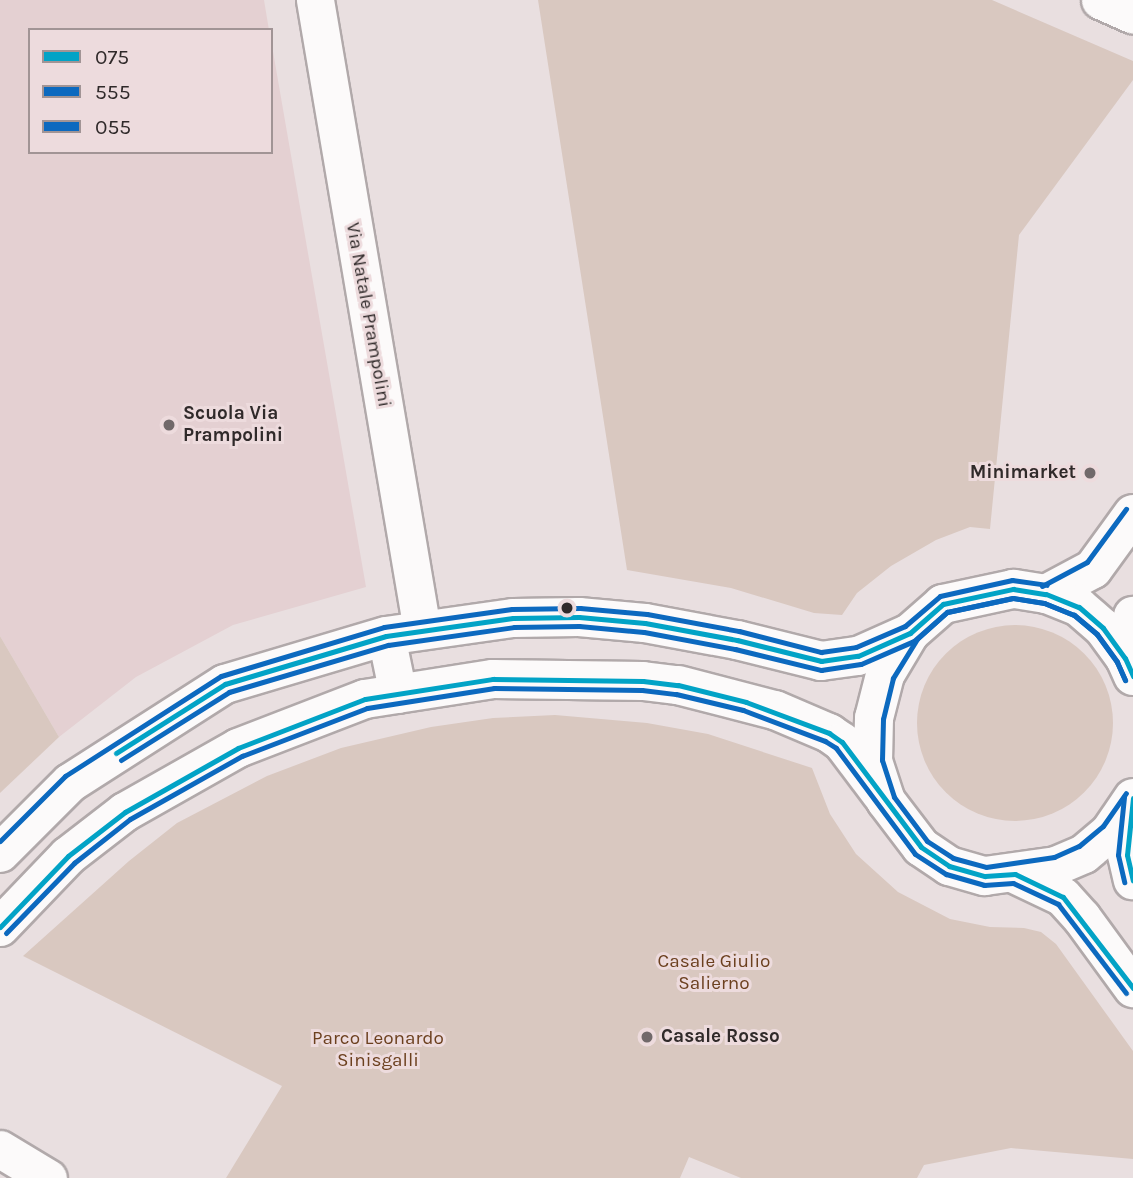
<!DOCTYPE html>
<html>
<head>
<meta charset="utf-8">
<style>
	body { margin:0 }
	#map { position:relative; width:1133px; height:1178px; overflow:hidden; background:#e9dfe0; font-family:Karla,sans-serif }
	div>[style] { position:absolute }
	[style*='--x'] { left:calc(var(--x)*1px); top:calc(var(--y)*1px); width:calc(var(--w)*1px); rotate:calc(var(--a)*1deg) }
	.built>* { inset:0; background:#e4d0d2 }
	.green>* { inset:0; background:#d9c8c0 }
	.round { border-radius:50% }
	.roads { filter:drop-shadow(2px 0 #b1a9aa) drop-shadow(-2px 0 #b1a9aa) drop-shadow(0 2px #b1a9aa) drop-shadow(0 -2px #b1a9aa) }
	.minor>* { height:37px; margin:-18.5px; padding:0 18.5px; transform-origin:18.5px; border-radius:18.5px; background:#fcfafa }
	.tertiary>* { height:38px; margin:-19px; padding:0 19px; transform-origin:19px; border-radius:19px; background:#fcfafa }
	.secondary>* { height:38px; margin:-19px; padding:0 19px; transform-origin:19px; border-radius:19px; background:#fcfafa }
	.bus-1>* { height:5px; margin:-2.5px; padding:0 2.5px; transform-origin:2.5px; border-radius:2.5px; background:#02a3c6 }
	.bus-2>* { height:5px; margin:-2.5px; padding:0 2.5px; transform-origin:2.5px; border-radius:2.5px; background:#0c69bf }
	.bus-3>* { height:5px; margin:-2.5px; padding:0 2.5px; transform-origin:2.5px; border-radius:2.5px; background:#0c69bf }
	.dots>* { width:19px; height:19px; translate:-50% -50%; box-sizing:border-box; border:4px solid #eddbdd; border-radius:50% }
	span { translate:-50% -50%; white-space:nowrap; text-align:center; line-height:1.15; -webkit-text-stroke:6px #eddbdd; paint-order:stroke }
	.street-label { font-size:19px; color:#302a2a }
	.poi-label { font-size:19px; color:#302a2a; font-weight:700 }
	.left { translate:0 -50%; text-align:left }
	.right { translate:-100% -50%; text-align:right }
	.park-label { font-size:19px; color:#6c401f }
	.legend { position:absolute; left:28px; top:28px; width:245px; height:126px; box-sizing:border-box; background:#eddbdd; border:2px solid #a19495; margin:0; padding:9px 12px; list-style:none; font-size:21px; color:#302a2a }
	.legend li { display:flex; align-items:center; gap:14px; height:35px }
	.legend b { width:35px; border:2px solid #a19495 }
</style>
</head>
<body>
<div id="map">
	<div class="built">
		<div style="clip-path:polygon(0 0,264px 0,269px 30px,30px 30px,30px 152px,271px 152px,271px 40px,366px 587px,233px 625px,136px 677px,59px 737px,0 636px)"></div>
	</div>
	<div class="green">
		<div style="clip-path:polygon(538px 0,992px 0,1133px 61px,1133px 80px,1019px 235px,990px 529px,970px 527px,936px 540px,891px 566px,857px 593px,842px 615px,814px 613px,731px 588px,627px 570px)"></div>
		<div class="round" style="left:917px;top:625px;width:196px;height:196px"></div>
		<div style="clip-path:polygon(0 636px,59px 737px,0 793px)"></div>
		<div style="clip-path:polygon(555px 715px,647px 723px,708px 734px,812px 768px,830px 814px,856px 854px,898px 892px,950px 919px,990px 927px,1024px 928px,1041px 932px,1056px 944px,1133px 1051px,1133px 1159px,1011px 1148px,924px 1165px,917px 1178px,741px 1178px,689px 1157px,680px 1178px,226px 1178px,282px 1086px,23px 956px,129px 861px,177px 823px,267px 776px,341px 748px,431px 727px,493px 718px)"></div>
	</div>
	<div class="roads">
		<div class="minor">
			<div style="--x:315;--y:0;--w:639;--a:80.36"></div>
			<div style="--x:1100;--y:0;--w:36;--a:24"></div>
			<div style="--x:386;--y:636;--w:59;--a:78.3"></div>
			<div style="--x:0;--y:1149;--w:56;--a:31.1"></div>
		</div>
		<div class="tertiary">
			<div style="--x:0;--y:853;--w:99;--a:-45"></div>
			<div style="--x:70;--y:783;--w:184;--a:-32.6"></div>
			<div style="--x:225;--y:684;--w:168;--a:-16.6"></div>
			<div style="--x:386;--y:636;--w:128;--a:-8.1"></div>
			<div style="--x:513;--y:618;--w:66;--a:-0.9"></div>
			<div style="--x:579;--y:617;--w:66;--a:5.2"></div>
			<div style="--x:645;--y:623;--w:94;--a:10.5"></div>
			<div style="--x:737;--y:640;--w:87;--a:14"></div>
			<div style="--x:821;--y:661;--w:37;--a:-8"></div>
			<div style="--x:858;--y:656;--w:57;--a:-23.9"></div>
			<div style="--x:0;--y:927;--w:98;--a:-46.2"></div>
			<div style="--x:68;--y:856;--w:72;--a:-37.7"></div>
			<div style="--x:125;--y:812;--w:130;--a:-29.5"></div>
			<div style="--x:238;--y:748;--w:136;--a:-21.1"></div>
			<div style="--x:365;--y:699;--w:130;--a:-8.9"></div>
			<div style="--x:493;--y:679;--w:150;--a:0.8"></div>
			<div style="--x:643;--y:681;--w:35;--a:7"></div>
			<div style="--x:678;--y:685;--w:100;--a:14.5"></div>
			<div style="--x:775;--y:710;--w:59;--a:23.1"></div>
			<div style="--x:829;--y:733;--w:16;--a:35"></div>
			<div style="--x:842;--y:742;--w:71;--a:53"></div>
		</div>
		<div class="secondary">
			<div style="--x:1046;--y:594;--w:53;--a:-28"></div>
			<div style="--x:1093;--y:569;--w:68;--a:-54"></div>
			<div style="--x:1125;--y:658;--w:43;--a:-79.2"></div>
			<div style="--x:1133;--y:676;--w:20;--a:-114"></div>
			<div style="--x:1125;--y:658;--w:37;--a:-126"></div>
			<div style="--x:1103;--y:628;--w:32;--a:-139"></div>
			<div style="--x:1079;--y:607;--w:35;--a:-158"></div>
			<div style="--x:1046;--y:594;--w:33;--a:-171"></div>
			<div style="--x:1013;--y:589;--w:72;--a:167.9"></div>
			<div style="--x:943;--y:604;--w:44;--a:138.7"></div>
			<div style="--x:910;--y:633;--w:49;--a:120.8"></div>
			<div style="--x:885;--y:675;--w:44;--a:104.3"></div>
			<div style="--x:874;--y:718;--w:43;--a:91.3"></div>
			<div style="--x:873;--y:761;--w:42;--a:72"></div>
			<div style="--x:886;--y:801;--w:58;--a:52.7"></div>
			<div style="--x:921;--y:847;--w:34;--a:34"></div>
			<div style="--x:949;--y:866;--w:37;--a:16"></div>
			<div style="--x:985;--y:876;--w:72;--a:-8"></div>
			<div style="--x:1056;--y:866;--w:30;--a:-23"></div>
			<div style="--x:1084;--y:854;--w:34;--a:-40"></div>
			<div style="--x:1110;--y:832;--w:41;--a:-55.9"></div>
			<div style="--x:1132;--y:801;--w:54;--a:95.3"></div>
			<div style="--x:1127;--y:855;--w:26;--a:77"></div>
			<div style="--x:1015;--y:874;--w:53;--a:25.6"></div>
			<div style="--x:1063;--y:897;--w:28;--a:48"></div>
			<div style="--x:1082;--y:918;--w:87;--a:53.9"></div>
		</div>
	</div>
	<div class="bus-1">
		<div style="--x:116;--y:753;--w:129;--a:-32.3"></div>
		<div style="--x:225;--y:684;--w:168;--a:-16.6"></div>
		<div style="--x:386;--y:636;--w:128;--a:-8.1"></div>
		<div style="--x:513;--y:618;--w:66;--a:-0.9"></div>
		<div style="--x:579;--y:617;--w:66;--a:5.2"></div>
		<div style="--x:645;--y:623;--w:94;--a:10.5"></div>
		<div style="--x:737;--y:640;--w:87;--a:14"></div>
		<div style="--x:821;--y:661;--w:37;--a:-8"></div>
		<div style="--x:858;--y:656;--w:57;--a:-23.9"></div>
		<div style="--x:910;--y:633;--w:44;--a:-41.3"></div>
		<div style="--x:943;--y:604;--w:72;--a:-12.1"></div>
		<div style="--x:1013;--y:589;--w:33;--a:9"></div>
		<div style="--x:1046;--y:594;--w:35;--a:22"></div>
		<div style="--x:1079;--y:607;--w:32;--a:41"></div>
		<div style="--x:1103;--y:628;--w:37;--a:54"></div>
		<div style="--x:1125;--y:658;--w:20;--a:66"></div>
		<div style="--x:1133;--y:798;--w:57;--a:96"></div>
		<div style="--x:1127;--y:855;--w:26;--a:77"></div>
		<div style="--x:0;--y:927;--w:98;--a:-46.2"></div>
		<div style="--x:68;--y:856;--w:72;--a:-37.7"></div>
		<div style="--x:125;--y:812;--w:130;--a:-29.5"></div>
		<div style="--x:238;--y:748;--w:136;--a:-21.1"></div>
		<div style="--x:365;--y:699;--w:130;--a:-8.9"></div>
		<div style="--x:493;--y:679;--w:150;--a:0.8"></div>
		<div style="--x:643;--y:681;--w:35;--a:7"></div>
		<div style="--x:678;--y:685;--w:70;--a:14"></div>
		<div style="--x:746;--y:702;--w:89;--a:20.5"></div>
		<div style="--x:829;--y:733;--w:16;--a:35"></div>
		<div style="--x:842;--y:742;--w:131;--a:53"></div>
		<div style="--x:921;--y:847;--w:34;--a:34"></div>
		<div style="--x:949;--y:866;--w:37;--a:16"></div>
		<div style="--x:985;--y:876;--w:30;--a:-4"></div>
		<div style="--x:1015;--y:874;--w:53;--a:25.6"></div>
		<div style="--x:1063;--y:897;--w:115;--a:52.4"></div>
	</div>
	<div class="bus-2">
		<div style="--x:121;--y:760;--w:128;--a:-32.2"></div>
		<div style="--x:229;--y:692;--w:166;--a:-16.5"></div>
		<div style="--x:388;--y:645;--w:127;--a:-8.1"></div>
		<div style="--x:514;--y:627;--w:65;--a:-0.9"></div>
		<div style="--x:579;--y:626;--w:65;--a:5.3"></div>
		<div style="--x:644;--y:632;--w:93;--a:10.6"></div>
		<div style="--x:735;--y:649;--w:89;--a:13.7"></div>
		<div style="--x:821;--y:670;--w:40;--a:-8.5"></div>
		<div style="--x:861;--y:664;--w:58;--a:-23.5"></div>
		<div style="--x:914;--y:641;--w:44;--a:-41.3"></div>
		<div style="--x:947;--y:612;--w:67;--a:-12"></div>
		<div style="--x:1013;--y:598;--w:31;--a:9"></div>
		<div style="--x:1044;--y:603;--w:32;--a:22"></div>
		<div style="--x:1074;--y:615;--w:30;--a:40"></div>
		<div style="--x:1097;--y:634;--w:34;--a:54"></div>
		<div style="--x:1117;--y:662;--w:20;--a:66"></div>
		<div style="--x:1124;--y:797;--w:58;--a:95.9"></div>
		<div style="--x:1118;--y:855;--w:28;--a:77"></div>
		<div style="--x:6;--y:933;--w:98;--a:-45.8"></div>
		<div style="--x:74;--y:863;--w:71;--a:-38.2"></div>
		<div style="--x:130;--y:819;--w:129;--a:-29.4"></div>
		<div style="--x:242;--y:756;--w:134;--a:-21"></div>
		<div style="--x:367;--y:708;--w:129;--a:-8.9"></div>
		<div style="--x:494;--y:688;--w:148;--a:0.8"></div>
		<div style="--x:642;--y:690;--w:34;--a:7"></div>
		<div style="--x:676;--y:694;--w:69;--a:13.4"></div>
		<div style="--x:743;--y:710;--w:88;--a:20.7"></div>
		<div style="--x:825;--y:741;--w:13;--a:32"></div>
		<div style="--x:836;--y:748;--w:132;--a:53.3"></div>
		<div style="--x:915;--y:854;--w:37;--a:33"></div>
		<div style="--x:946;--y:874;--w:40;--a:16"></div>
		<div style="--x:984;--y:885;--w:29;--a:-4"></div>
		<div style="--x:1013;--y:883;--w:50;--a:25"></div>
		<div style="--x:1058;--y:904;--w:112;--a:52.6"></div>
	</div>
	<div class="bus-3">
		<div style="--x:1042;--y:586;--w:51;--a:-28.1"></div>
		<div style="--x:1087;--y:562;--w:66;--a:-53.7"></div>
		<div style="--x:1125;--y:680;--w:20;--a:-114"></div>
		<div style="--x:1117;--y:662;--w:34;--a:-126"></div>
		<div style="--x:1097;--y:634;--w:30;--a:-140"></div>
		<div style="--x:1074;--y:615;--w:32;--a:-158"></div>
		<div style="--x:1044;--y:603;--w:31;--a:-171"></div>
		<div style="--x:1013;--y:598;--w:67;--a:168"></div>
		<div style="--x:947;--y:612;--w:40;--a:138"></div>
		<div style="--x:917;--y:639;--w:46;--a:121.6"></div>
		<div style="--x:893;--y:678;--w:42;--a:103.7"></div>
		<div style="--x:883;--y:719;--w:41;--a:91.4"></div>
		<div style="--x:882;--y:760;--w:39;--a:72"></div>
		<div style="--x:894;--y:797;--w:55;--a:53.1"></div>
		<div style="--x:927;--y:841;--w:31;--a:33"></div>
		<div style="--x:953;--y:858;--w:34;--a:15"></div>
		<div style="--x:986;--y:867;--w:69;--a:-8.4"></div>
		<div style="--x:1054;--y:857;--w:27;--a:-24"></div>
		<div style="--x:1079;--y:846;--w:31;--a:-40"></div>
		<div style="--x:1103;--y:826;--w:40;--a:-55.1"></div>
		<div style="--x:0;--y:841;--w:92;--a:-45"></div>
		<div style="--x:65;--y:776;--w:185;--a:-32.7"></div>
		<div style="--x:221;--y:676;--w:170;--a:-16.7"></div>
		<div style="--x:384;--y:627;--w:129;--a:-8"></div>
		<div style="--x:512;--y:609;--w:68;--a:-0.8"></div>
		<div style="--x:580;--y:608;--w:67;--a:5.1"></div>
		<div style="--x:647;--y:614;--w:94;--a:10.5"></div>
		<div style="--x:739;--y:631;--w:85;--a:14.4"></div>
		<div style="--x:821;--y:652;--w:35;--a:-8"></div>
		<div style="--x:856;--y:647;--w:53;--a:-23.2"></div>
		<div style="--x:905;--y:626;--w:46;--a:-40.6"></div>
		<div style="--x:940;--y:596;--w:74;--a:-12.5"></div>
		<div style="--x:1012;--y:580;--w:35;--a:8"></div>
	</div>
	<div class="dots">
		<div style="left:169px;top:425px;background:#71696a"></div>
		<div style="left:1090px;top:473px;background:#71696a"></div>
		<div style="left:567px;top:608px;background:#302a2a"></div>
		<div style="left:647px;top:1037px;background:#71696a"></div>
	</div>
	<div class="street-label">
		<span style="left:368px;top:315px;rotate:80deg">Via Natale Prampolini</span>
	</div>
	<div class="poi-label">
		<span class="left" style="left:183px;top:425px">Scuola Via<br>Prampolini</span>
		<span class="right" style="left:1076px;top:473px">Minimarket</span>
		<span class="left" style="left:661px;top:1037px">Casale Rosso</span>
	</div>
	<div class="park-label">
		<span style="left:714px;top:973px">Casale Giulio<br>Salierno</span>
		<span style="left:378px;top:1050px">Parco Leonardo<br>Sinisgalli</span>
	</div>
	<ul class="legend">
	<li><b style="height:9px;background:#02a3c6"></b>075</li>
	<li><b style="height:9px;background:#0c69bf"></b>555</li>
	<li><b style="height:9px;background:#0c69bf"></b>055</li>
	</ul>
</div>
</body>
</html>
